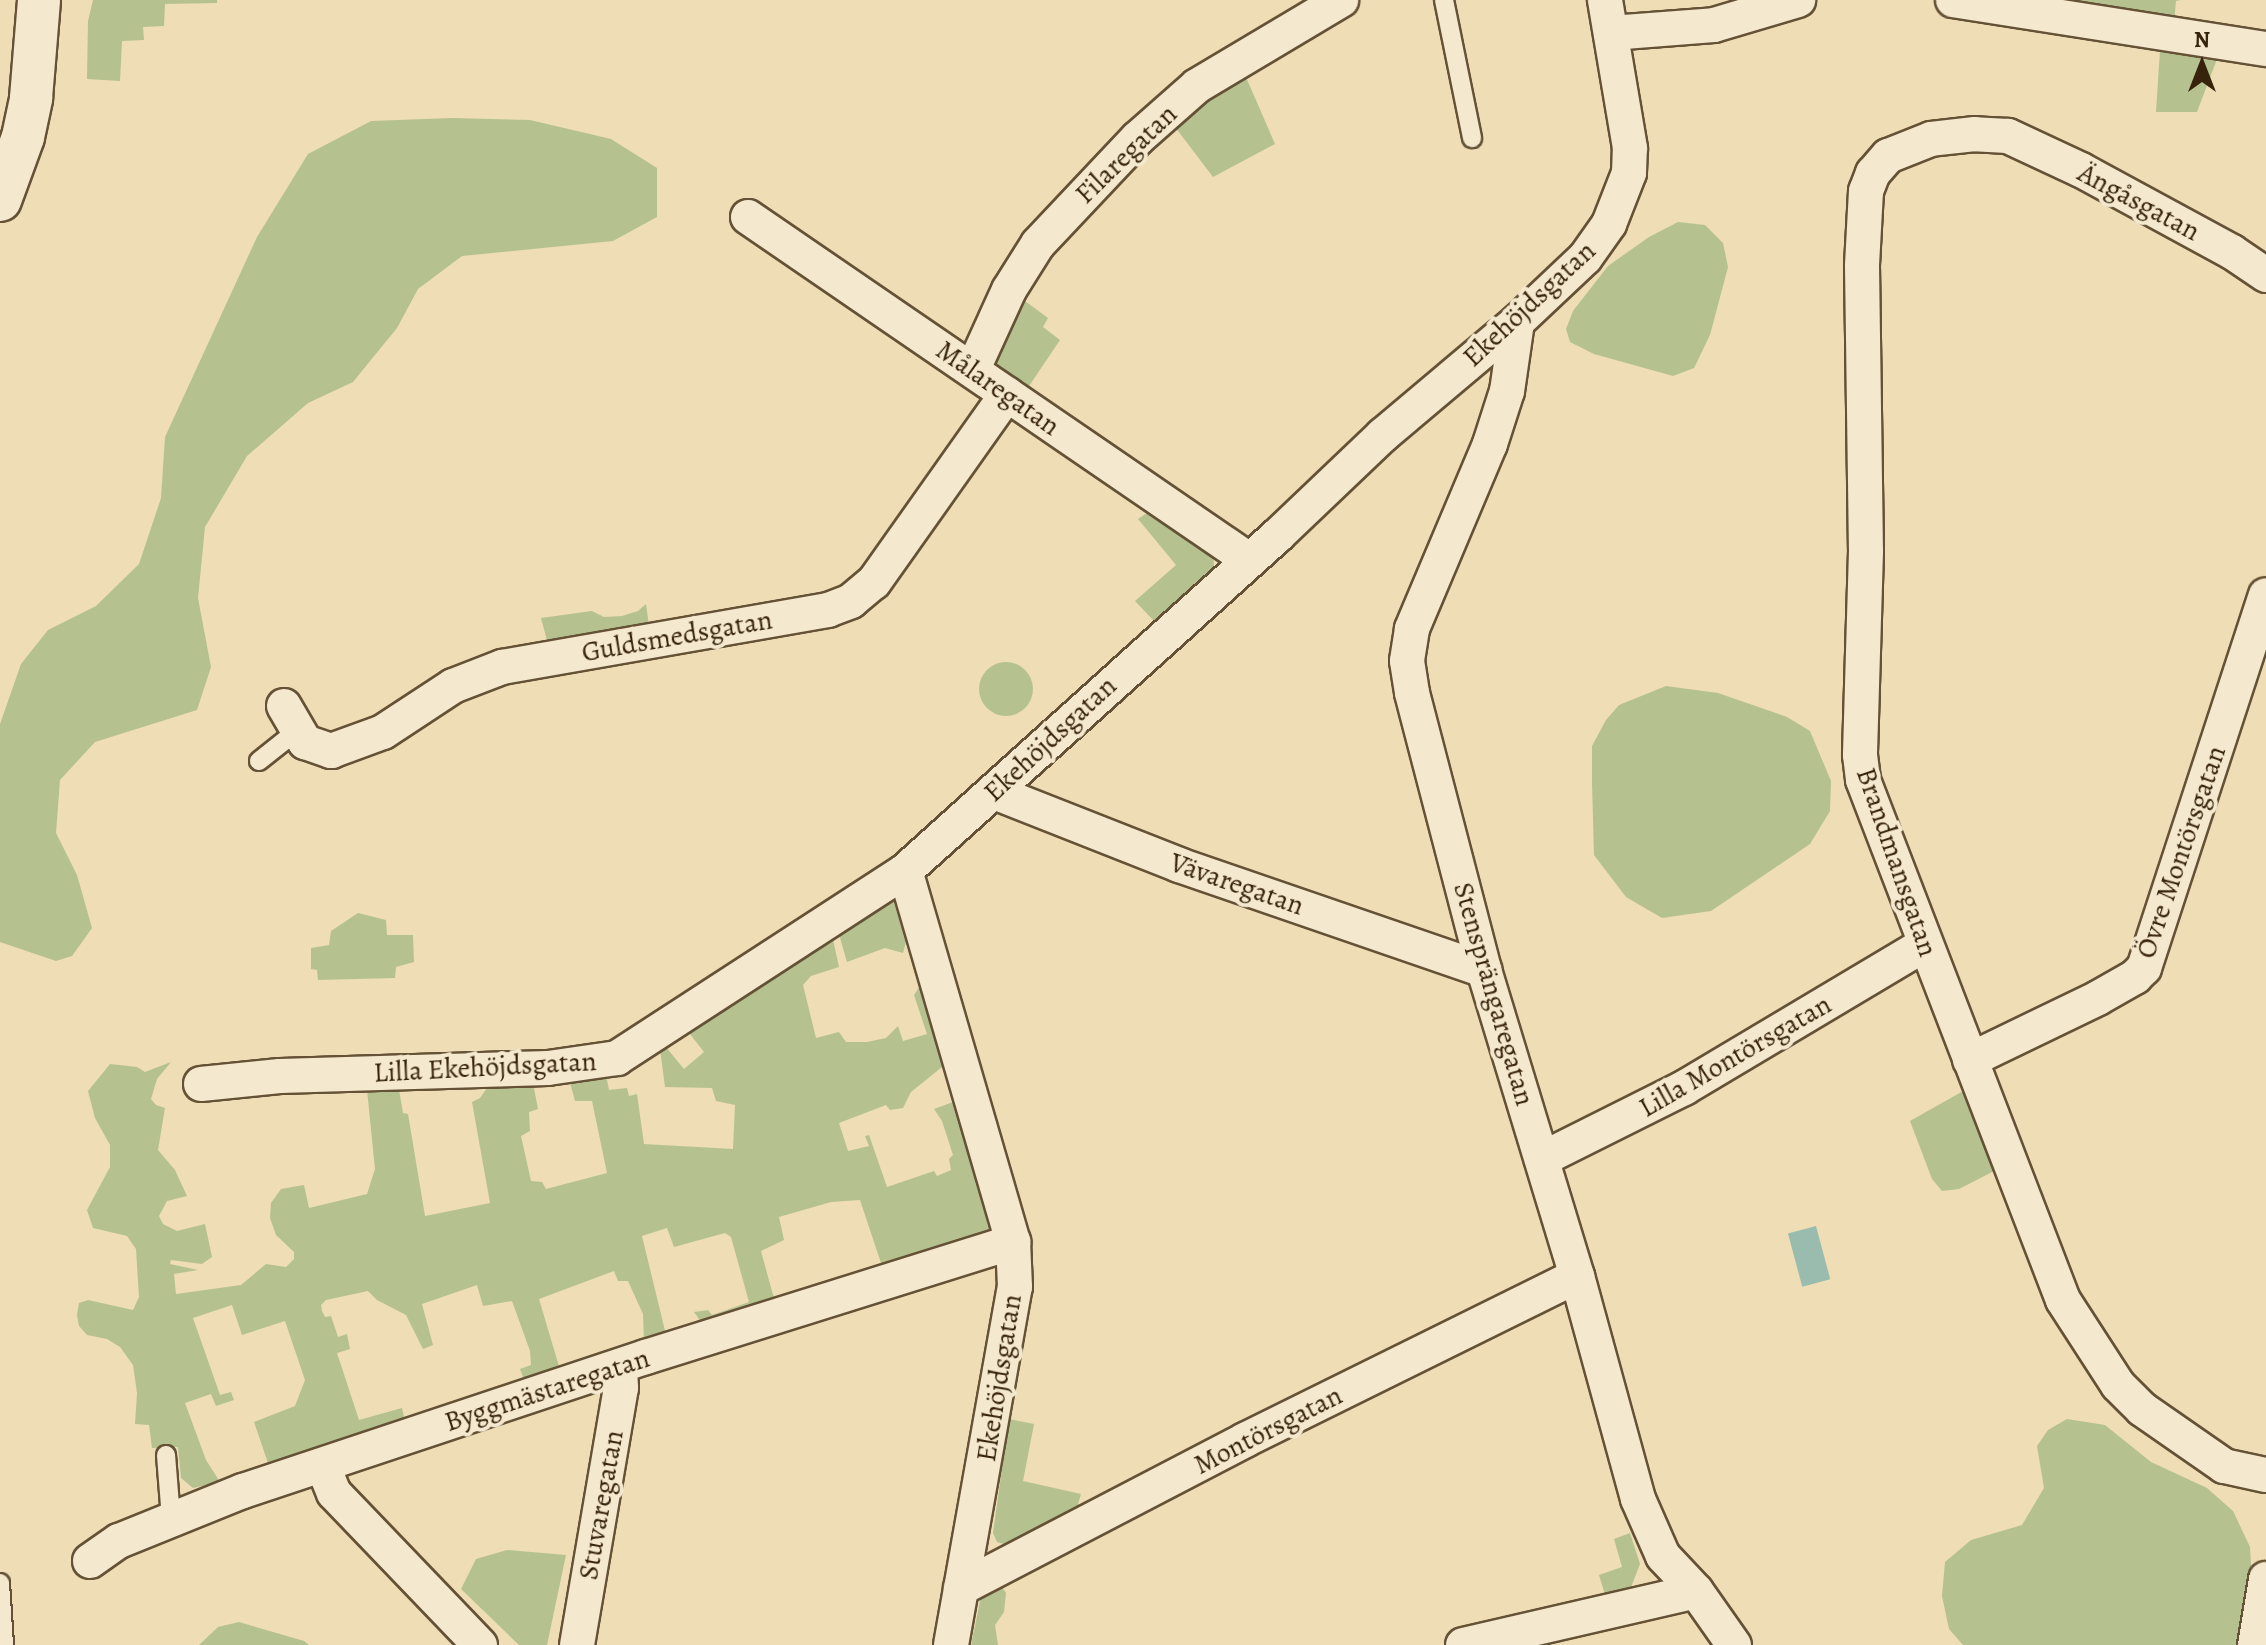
<!DOCTYPE html>
<html>
<head>
<meta charset="utf-8">
<style>
	body { margin:0 }
	#map { position:relative; width:2266px; height:1645px; overflow:hidden; background:#eeddb5; font-family:Alegreya,serif }
	div>[style] { position:absolute }
	[style*='--x'] { left:calc(var(--x)*1px); top:calc(var(--y)*1px); width:calc(var(--w)*1px); rotate:calc(var(--a)*1deg) }
	.green>* { inset:0; background:#b5c290 }
	.round { border-radius:50% }
	.water>* { inset:0; background:#99bcae; transform-origin:0 0 }
	.roads { filter:drop-shadow(2px 0 #655236) drop-shadow(-2px 0 #655236) drop-shadow(0 2px #655236) drop-shadow(0 -2px #655236) }
	.service>* { height:18px; margin:-9px; padding:0 9px; transform-origin:9px; border-radius:9px; background:#f4e9cf }
	.minor>* { height:34px; margin:-17px; padding:0 17px; transform-origin:17px; border-radius:17px; background:#f4e9cf }
	.tertiary>* { height:42px; margin:-21px; padding:0 21px; transform-origin:21px; border-radius:21px; background:#f4e9cf }
	span { translate:-50% -50%; white-space:nowrap; text-align:center; line-height:1.15; -webkit-text-stroke:8px #f4e9cf; paint-order:stroke }
	.street-label { font-size:28px; color:#37230b }
	.north { position:absolute; left:2162px; top:24px; width:80px; height:80px; -webkit-text-stroke:6px #f4e9cf; paint-order:stroke; rotate:0deg; font-size:22px; font-weight:700; line-height:32px; text-align:center; color:#37230b }
	.north::after { content:''; display:block; margin:auto; width:28px; height:36px; background:#37230b; clip-path:polygon(50% 0,100% 100%,50% 72%,0 100%) }
</style>
</head>
<body>
<div id="map">
	<div class="green">
		<div style="clip-path:polygon(93px 0,217px 0,217px 3px,165px 4px,164px 26px,143px 27px,144px 40px,122px 41px,120px 81px,87px 79px,88px 21px)"></div>
		<div style="clip-path:polygon(2020px 0,2181px 0,2176px 1px,2174px 23px)"></div>
		<div style="clip-path:polygon(2160px 50px,2217px 59px,2197px 112px,2156px 112px)"></div>
		<div style="clip-path:polygon(1245px 75px,1275px 144px,1213px 177px,1175px 127px,1212px 94px)"></div>
		<div style="clip-path:polygon(452px 118px,530px 120px,611px 139px,657px 168px,657px 217px,613px 241px,462px 256px,418px 289px,397px 328px,353px 382px,308px 403px,247px 456px,205px 527px,198px 598px,211px 667px,197px 710px,95px 742px,60px 780px,56px 833px,77px 875px,92px 928px,72px 956px,56px 961px,0 942px,0 724px,21px 664px,48px 630px,96px 606px,139px 564px,161px 498px,165px 437px,257px 237px,308px 154px,371px 121px)"></div>
		<div style="clip-path:polygon(1678px 222px,1705px 225px,1723px 243px,1728px 267px,1710px 335px,1694px 368px,1673px 376px,1594px 354px,1570px 342px,1566px 329px,1573px 311px,1608px 266px,1649px 237px)"></div>
		<div style="clip-path:polygon(1025px 301px,1048px 318px,1043px 327px,1060px 340px,1025px 392px,994px 367px,994px 360px)"></div>
		<div style="clip-path:polygon(1150px 511px,1213px 550px,1214px 567px,1154px 621px,1135px 601px,1176px 565px,1138px 519px)"></div>
		<div style="clip-path:polygon(646px 604px,650px 633px,549px 648px,541px 618px,592px 611px,604px 617px,622px 616px,638px 611px)"></div>
		<div class="round" style="left:979px;top:662px;width:54px;height:54px"></div>
		<div style="clip-path:polygon(1666px 686px,1718px 693px,1787px 717px,1810px 731px,1831px 781px,1830px 811px,1810px 844px,1711px 911px,1662px 918px,1626px 897px,1594px 855px,1592px 783px,1592px 746px,1606px 720px,1619px 705px)"></div>
		<div style="clip-path:polygon(893px 899px,906px 942px,903px 953px,885px 948px,847px 962px,838px 931px)"></div>
		<div style="clip-path:polygon(358px 913px,386px 920px,387px 935px,413px 935px,414px 962px,396px 967px,395px 978px,318px 980px,317px 970px,311px 969px,311px 948px,329px 945px,331px 931px)"></div>
		<div style="clip-path:polygon(832px 935px,839px 967px,811px 976px,803px 985px,816px 1038px,839px 1032px,846px 1042px,867px 1042px,886px 1038px,898px 1026px,903px 1041px,927px 1034px,914px 995px,920px 986px,947px 1063px,911px 1092px,903px 1108px,890px 1110px,886px 1105px,839px 1123px,848px 1151px,869px 1146px,865px 1136px,869px 1135px,887px 1187px,934px 1171px,937px 1176px,951px 1170px,949px 1159px,953px 1155px,942px 1121px,934px 1109px,953px 1102px,993px 1225px,989px 1235px,883px 1269px,860px 1200px,831px 1202px,779px 1217px,784px 1240px,761px 1251px,775px 1302px,701px 1322px,694px 1312px,708px 1310px,712px 1315px,749px 1302px,731px 1237px,725px 1233px,674px 1247px,667px 1228px,642px 1236px,667px 1339px,644px 1342px,643px 1314px,628px 1281px,618px 1281px,614px 1271px,539px 1299px,561px 1373px,526px 1385px,520px 1369px,531px 1365px,530px 1351px,512px 1301px,483px 1306px,477px 1285px,422px 1304px,433px 1345px,423px 1349px,406px 1315px,377px 1300px,368px 1291px,326px 1300px,321px 1305px,322px 1311px,325px 1317px,331px 1316px,338px 1337px,347px 1334px,350px 1349px,337px 1353px,359px 1420px,402px 1408px,405px 1421px,269px 1466px,254px 1422px,295px 1406px,305px 1380px,285px 1321px,242px 1335px,232px 1305px,193px 1318px,220px 1395px,231px 1392px,234px 1400px,216px 1406px,211px 1394px,185px 1403px,206px 1460px,220px 1482px,193px 1488px,181px 1478px,178px 1447px,152px 1448px,149px 1425px,135px 1424px,137px 1393px,133px 1365px,120px 1347px,107px 1339px,87px 1335px,79px 1326px,77px 1315px,79px 1303px,88px 1300px,133px 1310px,139px 1297px,136px 1249px,127px 1236px,93px 1228px,87px 1210px,110px 1167px,110px 1145px,95px 1118px,88px 1091px,110px 1064px,137px 1067px,145px 1072px,171px 1062px,157px 1079px,151px 1099px,156px 1105px,165px 1108px,158px 1150px,175px 1170px,187px 1196px,167px 1201px,159px 1216px,163px 1224px,177px 1231px,205px 1224px,212px 1257px,202px 1264px,171px 1260px,170px 1264px,198px 1270px,174px 1274px,176px 1294px,241px 1285px,266px 1264px,286px 1267px,294px 1259px,294px 1252px,276px 1235px,270px 1218px,271px 1203px,281px 1189px,304px 1185px,309px 1208px,367px 1194px,375px 1169px,367px 1090px,390px 1085px,399px 1090px,403px 1113px,408px 1114px,425px 1216px,490px 1203px,472px 1102px,480px 1098px,489px 1085px,534px 1088px,538px 1109px,529px 1112px,530px 1131px,521px 1136px,531px 1181px,542px 1182px,546px 1189px,607px 1173px,592px 1101px,575px 1101px,569px 1079px,606px 1075px,609px 1090px,627px 1088px,629px 1096px,637px 1094px,644px 1144px,733px 1149px,735px 1105px,716px 1101px,712px 1088px,665px 1087px,660px 1049px,665px 1046px,684px 1069px,704px 1052px,686px 1029px)"></div>
		<div style="clip-path:polygon(1965px 1090px,1996px 1170px,1959px 1189px,1942px 1191px,1932px 1179px,1910px 1121px)"></div>
		<div style="clip-path:polygon(1009px 1419px,1034px 1424px,1023px 1481px,1081px 1494px,1078px 1504px,1084px 1510px,1007px 1545px,997px 1542px,993px 1533px)"></div>
		<div style="clip-path:polygon(2067px 1419px,2105px 1425px,2151px 1462px,2207px 1488px,2233px 1511px,2250px 1547px,2252px 1582px,2243px 1645px,1963px 1645px,1949px 1629px,1942px 1596px,1945px 1562px,1971px 1540px,2022px 1525px,2044px 1488px,2037px 1446px,2048px 1430px)"></div>
		<div style="clip-path:polygon(1630px 1533px,1640px 1564px,1628px 1595px,1606px 1598px,1599px 1575px,1622px 1567px,1614px 1539px)"></div>
		<div style="clip-path:polygon(507px 1550px,566px 1555px,547px 1645px,519px 1645px,461px 1589px,476px 1559px)"></div>
		<div style="clip-path:polygon(1001px 1586px,1006px 1593px,1004px 1612px,995px 1625px,998px 1645px,971px 1645px,981px 1597px)"></div>
		<div style="clip-path:polygon(239px 1622px,304px 1641px,309px 1645px,199px 1645px,218px 1627px)"></div>
	</div>
	<div class="water">
		<div style="left:1816px;top:1226px;width:55px;height:29px;rotate:75deg"></div>
	</div>
	<div class="roads">
		<div class="service">
			<div style="--x:1444;--y:0;--w:141;--a:78.5"></div>
			<div style="--x:259;--y:761;--w:50;--a:-38.5"></div>
			<div style="--x:166;--y:1455;--w:64;--a:85.5"></div>
			<div style="--x:0;--y:1583;--w:62;--a:86.3"></div>
		</div>
		<div class="minor">
			<div style="--x:1953;--y:0;--w:317;--a:8.9"></div>
			<div style="--x:1611;--y:33;--w:103;--a:-4.4"></div>
			<div style="--x:1714;--y:25;--w:88;--a:-16.6"></div>
			<div style="--x:748;--y:217;--w:607;--a:34.4"></div>
			<div style="--x:2266;--y:275;--w:41;--a:-145.9"></div>
			<div style="--x:2232;--y:252;--w:172;--a:-151.5"></div>
			<div style="--x:2081;--y:170;--w:81;--a:-155"></div>
			<div style="--x:2008;--y:136;--w:33;--a:-177"></div>
			<div style="--x:1975;--y:134;--w:44;--a:173.5"></div>
			<div style="--x:1931;--y:139;--w:46;--a:158.4"></div>
			<div style="--x:1888;--y:156;--w:23;--a:131"></div>
			<div style="--x:1873;--y:173;--w:19;--a:111"></div>
			<div style="--x:1866;--y:191;--w:75;--a:93.1"></div>
			<div style="--x:1862;--y:266;--w:285;--a:89.2"></div>
			<div style="--x:1866;--y:551;--w:204;--a:91.7"></div>
			<div style="--x:1860;--y:755;--w:25;--a:83"></div>
			<div style="--x:1863;--y:780;--w:557;--a:68.96"></div>
			<div style="--x:2063;--y:1300;--w:101;--a:57.1"></div>
			<div style="--x:2118;--y:1385;--w:34;--a:45"></div>
			<div style="--x:2142;--y:1409;--w:100;--a:34.8"></div>
			<div style="--x:2224;--y:1466;--w:43;--a:12.1"></div>
			<div style="--x:1517;--y:322;--w:70;--a:98.2"></div>
			<div style="--x:1507;--y:391;--w:56;--a:107.8"></div>
			<div style="--x:1490;--y:444;--w:201;--a:112.9"></div>
			<div style="--x:1412;--y:629;--w:32;--a:99"></div>
			<div style="--x:1407;--y:661;--w:32;--a:81"></div>
			<div style="--x:1412;--y:693;--w:286;--a:75.4"></div>
			<div style="--x:1484;--y:970;--w:320;--a:73.1"></div>
			<div style="--x:1577;--y:1276;--w:231;--a:74.7"></div>
			<div style="--x:1638;--y:1499;--w:62;--a:66.3"></div>
			<div style="--x:1663;--y:1556;--w:48;--a:46.7"></div>
			<div style="--x:1696;--y:1591;--w:66;--a:54.9"></div>
			<div style="--x:973;--y:369;--w:87;--a:-65.5"></div>
			<div style="--x:1009;--y:290;--w:54;--a:-57.8"></div>
			<div style="--x:1038;--y:244;--w:146;--a:-46.7"></div>
			<div style="--x:1138;--y:138;--w:79;--a:-41.4"></div>
			<div style="--x:1197;--y:86;--w:168;--a:-30.8"></div>
			<div style="--x:284;--y:706;--w:42;--a:59.7"></div>
			<div style="--x:305;--y:742;--w:28;--a:19"></div>
			<div style="--x:331;--y:751;--w:55;--a:-20.1"></div>
			<div style="--x:383;--y:732;--w:84;--a:-33.3"></div>
			<div style="--x:453;--y:686;--w:53;--a:-21.2"></div>
			<div style="--x:502;--y:667;--w:331;--a:-9.9"></div>
			<div style="--x:828;--y:610;--w:25;--a:-21"></div>
			<div style="--x:851;--y:601;--w:30;--a:-40"></div>
			<div style="--x:874;--y:582;--w:230;--a:-54.7"></div>
			<div style="--x:994;--y:792;--w:199;--a:21.5"></div>
			<div style="--x:1179;--y:865;--w:323;--a:19"></div>
			<div style="--x:1970;--y:1060;--w:142;--a:-25.8"></div>
			<div style="--x:2098;--y:998;--w:43;--a:-29.6"></div>
			<div style="--x:2135;--y:977;--w:13;--a:-45"></div>
			<div style="--x:2144;--y:968;--w:392;--a:-71.9"></div>
			<div style="--x:201;--y:1084;--w:79;--a:-5.8"></div>
			<div style="--x:280;--y:1076;--w:268;--a:-1.7"></div>
			<div style="--x:548;--y:1068;--w:70;--a:-8.2"></div>
			<div style="--x:617;--y:1058;--w:343;--a:-33"></div>
			<div style="--x:1542;--y:1159;--w:159;--a:-26.6"></div>
			<div style="--x:1684;--y:1088;--w:279;--a:-30.8"></div>
			<div style="--x:323;--y:1466;--w:29;--a:68"></div>
			<div style="--x:334;--y:1493;--w:211;--a:46.2"></div>
			<div style="--x:90;--y:1561;--w:35;--a:-35"></div>
			<div style="--x:119;--y:1541;--w:134;--a:-22"></div>
			<div style="--x:243;--y:1491;--w:425;--a:-18.4"></div>
			<div style="--x:646;--y:1357;--w:385;--a:-17.4"></div>
			<div style="--x:961;--y:1588;--w:320;--a:-27.5"></div>
			<div style="--x:1245;--y:1440;--w:370;--a:-26.3"></div>
			<div style="--x:577;--y:1645;--w:261;--a:-80.3"></div>
			<div style="--x:621;--y:1388;--w:22;--a:-93"></div>
			<div style="--x:951;--y:1645;--w:364;--a:-79.9"></div>
			<div style="--x:1015;--y:1287;--w:45;--a:-92.5"></div>
			<div style="--x:1013;--y:1242;--w:386;--a:-106.2"></div>
			<div style="--x:905;--y:871;--w:502;--a:-42.01"></div>
			<div style="--x:1278;--y:535;--w:145;--a:-43.6"></div>
			<div style="--x:1383;--y:435;--w:175;--a:-40.1"></div>
			<div style="--x:1517;--y:322;--w:93;--a:-43.3"></div>
			<div style="--x:1585;--y:258;--w:42;--a:-54.8"></div>
			<div style="--x:1609;--y:224;--w:55;--a:-68.6"></div>
			<div style="--x:1629;--y:173;--w:25;--a:-88"></div>
			<div style="--x:1630;--y:148;--w:150;--a:-99.6"></div>
			<div style="--x:1463;--y:1645;--w:239;--a:-13"></div>
			<div style="--x:2255;--y:1645;--w:67;--a:-80.5"></div>
		</div>
		<div class="tertiary">
			<div style="--x:0;--y:200;--w:67;--a:-69.9"></div>
			<div style="--x:23;--y:137;--w:40;--a:-78"></div>
			<div style="--x:31;--y:98;--w:98;--a:-85.3"></div>
		</div>
	</div>
	<div class="street-label">
		<span style="left:1126px;top:154px;rotate:-44deg">Filaregatan</span>
		<span style="left:2139px;top:202px;rotate:28deg">Ängåsgatan</span>
		<span style="left:1529px;top:304px;rotate:-43deg">Ekehöjdsgatan</span>
		<span style="left:998px;top:388px;rotate:35deg">Målaregatan</span>
		<span style="left:677px;top:636px;rotate:-10deg">Guldsmedsgatan</span>
		<span style="left:1050px;top:739px;rotate:-43deg">Ekehöjdsgatan</span>
		<span style="left:2181px;top:852px;rotate:-71deg">Övre Montörsgatan</span>
		<span style="left:1897px;top:862px;rotate:71deg">Brandmansgatan</span>
		<span style="left:1237px;top:884px;rotate:19deg">Vävaregatan</span>
		<span style="left:1494px;top:994px;rotate:74deg">Stensprängaregatan</span>
		<span style="left:1735px;top:1056px;rotate:-30deg">Lilla Montörsgatan</span>
		<span style="left:485px;top:1067px;rotate:-3deg">Lilla Ekehöjdsgatan</span>
		<span style="left:999px;top:1378px;rotate:-81deg">Ekehöjdsgatan</span>
		<span style="left:547px;top:1390px;rotate:-18deg">Byggmästaregatan</span>
		<span style="left:1268px;top:1430px;rotate:-27deg">Montörsgatan</span>
		<span style="left:601px;top:1505px;rotate:-80deg">Stuvaregatan</span>
	</div>
	<div class="north">N</div>
</div>
</body>
</html>
